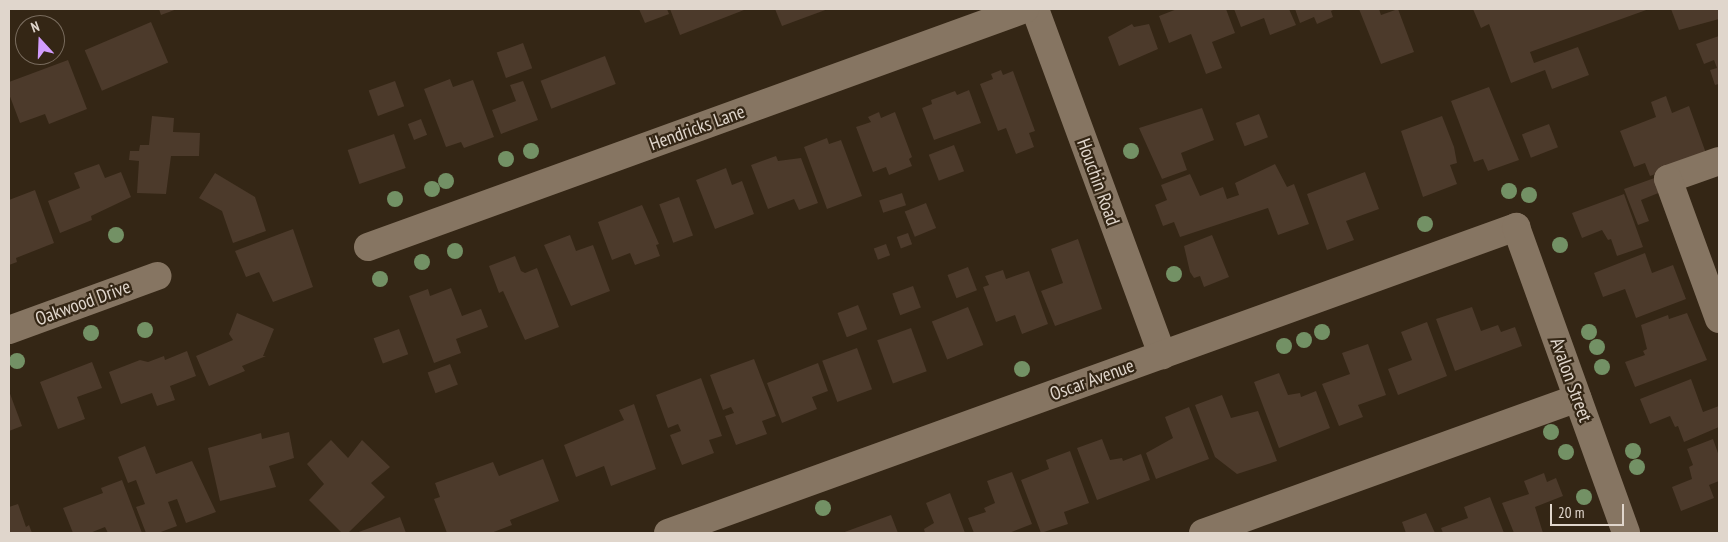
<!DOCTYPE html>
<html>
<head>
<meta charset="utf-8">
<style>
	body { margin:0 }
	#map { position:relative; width:1728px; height:542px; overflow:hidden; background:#342615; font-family:"PT Sans Narrow",sans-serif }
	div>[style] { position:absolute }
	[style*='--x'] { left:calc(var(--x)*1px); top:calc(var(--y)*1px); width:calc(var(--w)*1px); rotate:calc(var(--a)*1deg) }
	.building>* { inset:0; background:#4c3a2b; transform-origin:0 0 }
	.minor>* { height:28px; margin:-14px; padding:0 14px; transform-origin:14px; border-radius:14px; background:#867562 }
	.trees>* { width:16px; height:16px; margin:-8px; border-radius:50%; background:#739165 }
	span { translate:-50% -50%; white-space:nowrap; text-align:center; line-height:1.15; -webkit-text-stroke:4.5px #342615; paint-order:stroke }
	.street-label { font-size:19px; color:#e0d6cc }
	.frame { position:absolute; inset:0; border:10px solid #e0d6cc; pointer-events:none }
	.north { position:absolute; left:15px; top:15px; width:50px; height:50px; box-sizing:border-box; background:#342615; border:1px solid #796c5e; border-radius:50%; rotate:340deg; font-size:14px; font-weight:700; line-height:20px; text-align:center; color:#e0d6cc }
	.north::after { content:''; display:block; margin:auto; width:18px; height:22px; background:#d29dfd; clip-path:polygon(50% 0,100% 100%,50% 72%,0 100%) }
	.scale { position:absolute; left:1550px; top:504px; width:74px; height:22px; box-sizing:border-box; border:2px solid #e0d6cc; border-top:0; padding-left:6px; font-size:15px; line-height:18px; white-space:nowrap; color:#e0d6cc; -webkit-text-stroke:4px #342615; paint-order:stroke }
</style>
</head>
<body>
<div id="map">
	<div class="building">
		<div style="clip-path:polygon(159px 9px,177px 9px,161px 15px)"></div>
		<div style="clip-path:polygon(639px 9px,667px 9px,669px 14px,645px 23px)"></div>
		<div style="clip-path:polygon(670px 9px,743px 9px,744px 10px,680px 35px)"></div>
		<div style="clip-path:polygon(775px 9px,828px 9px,782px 26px)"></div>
		<div style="clip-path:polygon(1177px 9px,1226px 9px,1235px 33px,1212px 42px,1222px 68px,1206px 74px,1191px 34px,1169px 43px,1159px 16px)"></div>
		<div style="clip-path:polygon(1234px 9px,1289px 9px,1296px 25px,1270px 35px,1264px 18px,1241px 27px)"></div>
		<div style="clip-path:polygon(1295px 9px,1335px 9px,1331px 11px,1333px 17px,1317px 24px,1314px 17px,1300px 23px)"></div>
		<div style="clip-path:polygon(1359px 9px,1379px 9px,1381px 15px,1398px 9px,1414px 52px,1381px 64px)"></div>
		<div style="clip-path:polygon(1473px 9px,1649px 9px,1530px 52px,1534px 63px,1578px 47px,1589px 75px,1552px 89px,1545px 70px,1511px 83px,1489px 24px,1481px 28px)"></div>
		<div style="clip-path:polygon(1671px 9px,1719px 9px,1719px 19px,1679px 30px)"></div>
		<div style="left:151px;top:22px;width:44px;height:72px;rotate:67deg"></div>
		<div style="clip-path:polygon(1132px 24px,1134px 27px,1149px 24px,1158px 49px,1119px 66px,1108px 37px)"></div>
		<div style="clip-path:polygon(1719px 36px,1719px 84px,1715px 85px,1710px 70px,1717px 68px,1714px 60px,1704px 64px,1696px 44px)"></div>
		<div style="left:523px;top:43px;width:27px;height:28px;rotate:70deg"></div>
		<div style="left:605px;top:56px;width:30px;height:69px;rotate:69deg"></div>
		<div style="clip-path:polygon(68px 60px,87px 109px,49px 124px,45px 114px,20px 123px,9px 94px,9px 82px)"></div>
		<div style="clip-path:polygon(1001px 70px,1003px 75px,1013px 71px,1035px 131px,1029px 133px,1034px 147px,1016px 154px,1006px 128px,998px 131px,980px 84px,993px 79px,991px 74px)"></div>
		<div style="clip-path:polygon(450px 79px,453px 87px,473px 80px,494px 137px,464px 148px,461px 142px,446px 147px,424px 89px)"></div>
		<div style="left:395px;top:81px;width:27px;height:28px;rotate:70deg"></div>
		<div style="clip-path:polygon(523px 81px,538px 120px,501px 134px,492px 110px,516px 101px,510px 85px)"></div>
		<div style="clip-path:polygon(1489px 87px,1519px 160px,1488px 171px,1483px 159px,1474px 162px,1451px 101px)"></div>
		<div style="clip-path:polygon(969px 90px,981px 123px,934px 140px,922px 108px,932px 104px,931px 100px,955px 91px,957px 95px)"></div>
		<div style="clip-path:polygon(1666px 96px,1672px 113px,1689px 106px,1707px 156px,1650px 176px,1645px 163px,1634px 167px,1620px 131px,1656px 117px,1651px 102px)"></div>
		<div style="clip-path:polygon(1202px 108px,1214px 140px,1181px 153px,1187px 170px,1162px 179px,1139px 128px)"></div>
		<div style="clip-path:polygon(879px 112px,881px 118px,895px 112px,912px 157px,909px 159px,912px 166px,889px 175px,886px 167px,873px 172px,856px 127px,871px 122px,868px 117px)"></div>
		<div style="left:1259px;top:114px;width:25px;height:25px;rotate:69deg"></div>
		<div style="clip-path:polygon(152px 116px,174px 118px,173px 132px,200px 133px,199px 156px,171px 156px,166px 194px,137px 193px,139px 161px,129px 160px,130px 151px,139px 151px,140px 145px,149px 145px)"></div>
		<div style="clip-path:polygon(1442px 116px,1454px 147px,1457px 163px,1450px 165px,1457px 184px,1423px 197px,1401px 131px)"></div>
		<div style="left:421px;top:119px;width:17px;height:14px;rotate:69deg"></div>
		<div style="left:1549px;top:124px;width:25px;height:29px;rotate:69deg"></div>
		<div style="left:394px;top:134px;width:36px;height:49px;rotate:71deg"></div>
		<div style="clip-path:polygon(827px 138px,829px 144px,841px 140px,862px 196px,827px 209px,804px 147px)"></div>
		<div style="left:954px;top:145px;width:28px;height:27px;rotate:69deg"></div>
		<div style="clip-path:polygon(776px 156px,778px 161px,801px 158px,818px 203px,799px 210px,794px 199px,768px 209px,751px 165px)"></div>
		<div style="clip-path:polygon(99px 164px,105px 178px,121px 172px,131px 197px,91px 216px,92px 220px,60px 233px,48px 201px,80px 188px,74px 173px)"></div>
		<div style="clip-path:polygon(1275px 164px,1287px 187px,1294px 184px,1309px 224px,1278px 235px,1268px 208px,1180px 237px,1174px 222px,1163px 226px,1155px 205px,1167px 200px,1161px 185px,1190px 174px,1200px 196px,1223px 187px,1227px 199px,1239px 195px,1235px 183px)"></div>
		<div style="clip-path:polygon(726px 168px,732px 185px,742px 181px,754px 214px,715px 229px,696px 180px)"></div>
		<div style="clip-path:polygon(1365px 172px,1379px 209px,1346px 221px,1354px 240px,1327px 250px,1307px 194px)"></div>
		<div style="clip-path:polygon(215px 173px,255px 197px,266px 231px,233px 243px,222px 211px,199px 198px)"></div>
		<div style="clip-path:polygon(1660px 176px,1666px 190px,1641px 200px,1649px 221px,1638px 225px,1624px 189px)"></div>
		<div style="clip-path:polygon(35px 190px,54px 243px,16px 258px,17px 262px,9px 265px,9px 200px)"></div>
		<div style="left:902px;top:193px;width:13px;height:24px;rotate:72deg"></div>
		<div style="clip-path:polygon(1624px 194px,1643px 247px,1617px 256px,1611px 239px,1608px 240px,1602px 230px,1582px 238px,1572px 213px)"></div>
		<div style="left:679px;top:197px;width:41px;height:21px;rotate:70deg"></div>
		<div style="left:926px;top:203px;width:27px;height:23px;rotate:68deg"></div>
		<div style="clip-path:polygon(642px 205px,659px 244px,656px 245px,660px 256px,635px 265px,630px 253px,612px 260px,598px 222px)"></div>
		<div style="clip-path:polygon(293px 229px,313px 287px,273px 302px,259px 272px,246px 277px,235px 251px)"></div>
		<div style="left:908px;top:233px;width:12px;height:12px;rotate:70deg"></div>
		<div style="clip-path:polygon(570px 235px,576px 251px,593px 245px,610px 291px,571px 306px,544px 245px)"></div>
		<div style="clip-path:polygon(1212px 235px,1229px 277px,1204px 287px,1200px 276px,1194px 278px,1190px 272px,1184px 246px)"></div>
		<div style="clip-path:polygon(1078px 239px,1102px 309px,1055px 326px,1041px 291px,1063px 283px,1051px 249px)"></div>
		<div style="left:886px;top:244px;width:12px;height:13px;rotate:70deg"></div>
		<div style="clip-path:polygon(1645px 253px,1652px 273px,1673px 265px,1686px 299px,1636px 318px,1625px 289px,1603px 297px,1594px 273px)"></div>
		<div style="clip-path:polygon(515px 256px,521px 271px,525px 273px,537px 268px,559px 327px,525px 340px,503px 291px,499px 293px,489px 266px)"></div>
		<div style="left:968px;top:267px;width:25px;height:22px;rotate:69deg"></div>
		<div style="clip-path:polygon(1003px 270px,1006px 279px,1029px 271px,1048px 324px,1022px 334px,1015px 315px,996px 322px,983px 287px,989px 285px,985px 276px)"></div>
		<div style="left:913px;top:286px;width:23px;height:22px;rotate:70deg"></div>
		<div style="clip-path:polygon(451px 288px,462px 316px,481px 309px,488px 327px,456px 339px,461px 353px,434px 363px,409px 296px,428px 289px,430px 296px)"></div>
		<div style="left:858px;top:305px;width:26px;height:22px;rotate:69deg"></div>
		<div style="left:968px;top:307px;width:41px;height:39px;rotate:68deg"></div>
		<div style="clip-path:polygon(1472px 307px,1481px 331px,1498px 325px,1501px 332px,1515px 327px,1522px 346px,1455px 371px,1436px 319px)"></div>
		<div style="clip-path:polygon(237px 313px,274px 329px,263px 356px,266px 356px,242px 366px,245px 371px,209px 386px,196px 356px,233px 340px,229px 334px)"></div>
		<div style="clip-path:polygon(1687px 313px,1707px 360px,1635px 387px,1625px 362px,1645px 355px,1643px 351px,1647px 349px,1641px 325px,1668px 315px,1669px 319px)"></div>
		<div style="clip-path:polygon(1427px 322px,1447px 376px,1398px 395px,1388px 369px,1412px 360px,1401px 332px)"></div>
		<div style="left:911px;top:328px;width:46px;height:36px;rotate:70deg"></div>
		<div style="left:399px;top:329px;width:27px;height:27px;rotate:70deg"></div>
		<div style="clip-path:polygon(1368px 344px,1386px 395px,1358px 405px,1363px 417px,1339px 426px,1322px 384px,1350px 374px,1342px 353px)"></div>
		<div style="left:857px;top:348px;width:44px;height:37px;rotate:70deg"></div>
		<div style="clip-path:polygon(187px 351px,196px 376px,170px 386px,175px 400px,157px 406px,152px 393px,121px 404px,109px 372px,140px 360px,148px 362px,164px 356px,165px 360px)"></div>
		<div style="clip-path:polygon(754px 359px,776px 416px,762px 421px,767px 434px,736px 445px,725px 416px,734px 413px,731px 407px,723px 410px,710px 375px)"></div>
		<div style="clip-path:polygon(92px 362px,102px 388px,77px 397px,85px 419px,58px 429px,40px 382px)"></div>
		<div style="clip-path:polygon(818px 363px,828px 391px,812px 397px,817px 409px,782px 423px,767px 383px)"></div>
		<div style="left:450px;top:364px;width:22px;height:24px;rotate:69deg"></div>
		<div style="clip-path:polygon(1279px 373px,1288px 395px,1300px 393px,1301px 397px,1316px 391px,1330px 428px,1279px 448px,1254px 382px)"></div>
		<div style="clip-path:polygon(701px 378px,722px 436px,709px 440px,714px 453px,682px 465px,670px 435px,681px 431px,678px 424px,668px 428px,656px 395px)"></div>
		<div style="clip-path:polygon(1691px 379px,1703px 412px,1719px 406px,1719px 427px,1684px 442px,1678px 426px,1675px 427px,1670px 416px,1650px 424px,1640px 399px)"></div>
		<div style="clip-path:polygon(9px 391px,22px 426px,9px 431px)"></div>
		<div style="clip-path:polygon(1222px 395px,1231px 418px,1258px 411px,1277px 461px,1237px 474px,1215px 457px,1195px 405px)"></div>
		<div style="clip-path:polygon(634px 404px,656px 469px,611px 486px,604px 466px,576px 477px,564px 445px,624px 420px,619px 410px)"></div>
		<div style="clip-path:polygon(1189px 407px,1209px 459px,1156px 479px,1146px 453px,1173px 438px,1165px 417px)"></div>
		<div style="clip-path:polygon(289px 432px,294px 458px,269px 466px,276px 487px,220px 501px,208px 448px,261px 433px,262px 439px)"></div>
		<div style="clip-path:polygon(1102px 439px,1110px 460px,1122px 458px,1123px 461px,1141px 454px,1150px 480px,1097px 500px,1077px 448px)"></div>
		<div style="clip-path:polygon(1713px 439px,1719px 456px,1719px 481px,1709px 485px,1714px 498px,1681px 511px,1672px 487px,1692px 479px,1689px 467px,1693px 465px,1687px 449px)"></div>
		<div style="clip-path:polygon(331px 440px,348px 458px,362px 440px,390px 467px,371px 483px,385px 497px,348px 533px,342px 533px,309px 500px,324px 484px,307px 464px)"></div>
		<div style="clip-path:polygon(145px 446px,156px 474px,192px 461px,216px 512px,186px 523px,177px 499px,168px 502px,177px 526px,158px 533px,146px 533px,136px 507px,145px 504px,136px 480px,128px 483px,118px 457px)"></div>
		<div style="clip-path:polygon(1070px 451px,1089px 503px,1064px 512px,1068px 524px,1041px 533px,1021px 480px,1049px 469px,1046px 460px)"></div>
		<div style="clip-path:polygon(543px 459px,559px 501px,510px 520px,512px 525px,491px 533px,447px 533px,434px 499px,440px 497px,435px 483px,493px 462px,499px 476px)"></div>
		<div style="clip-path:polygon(1012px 472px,1032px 524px,1009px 533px,974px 533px,968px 518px,986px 512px,984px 508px,995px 503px,987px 481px)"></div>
		<div style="clip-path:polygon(1544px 473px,1547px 482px,1556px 478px,1563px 496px,1535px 507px,1543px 533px,1514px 533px,1502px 503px,1529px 494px,1524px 481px)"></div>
		<div style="clip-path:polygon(122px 480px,142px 533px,108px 533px,105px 527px,90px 533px,73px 533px,63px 508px,103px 493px,101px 488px)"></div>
		<div style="clip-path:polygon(950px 493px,965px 533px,925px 533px,924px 529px,934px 523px,926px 503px)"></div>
		<div style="clip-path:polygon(1490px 497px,1504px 533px,1443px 533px,1441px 528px,1468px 518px,1464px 507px)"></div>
		<div style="clip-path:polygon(18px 504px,26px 527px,29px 525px,32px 533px,9px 533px,9px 507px)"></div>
		<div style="clip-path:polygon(1426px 513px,1435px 533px,1406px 533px,1402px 522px)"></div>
		<div style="clip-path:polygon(891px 515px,898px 533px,842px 533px)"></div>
		<div style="clip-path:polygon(400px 517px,406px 533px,356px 533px)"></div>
	</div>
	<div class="minor">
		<div style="--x:1035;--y:9;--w:369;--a:69.8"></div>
		<div style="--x:1719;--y:161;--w:54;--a:160.6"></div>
		<div style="--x:1668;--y:179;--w:149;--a:70"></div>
		<div style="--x:368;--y:247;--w:699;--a:-19.91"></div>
		<div style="--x:9;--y:330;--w:158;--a:-20"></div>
		<div style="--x:668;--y:533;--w:902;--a:-19.84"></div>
		<div style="--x:1516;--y:227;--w:325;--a:70.2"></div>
		<div style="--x:1203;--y:533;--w:398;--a:-19.8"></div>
	</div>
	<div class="trees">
		<div style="left:531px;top:151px"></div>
		<div style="left:1131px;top:151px"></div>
		<div style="left:506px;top:159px"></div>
		<div style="left:446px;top:181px"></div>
		<div style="left:432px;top:189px"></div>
		<div style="left:1509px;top:191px"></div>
		<div style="left:1529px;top:195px"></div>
		<div style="left:395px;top:199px"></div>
		<div style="left:1425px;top:224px"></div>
		<div style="left:116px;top:235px"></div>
		<div style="left:1560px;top:245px"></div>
		<div style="left:455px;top:251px"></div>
		<div style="left:422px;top:262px"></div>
		<div style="left:1174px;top:274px"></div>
		<div style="left:380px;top:279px"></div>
		<div style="left:145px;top:330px"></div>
		<div style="left:1322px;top:332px"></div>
		<div style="left:1589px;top:332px"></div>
		<div style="left:91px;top:333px"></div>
		<div style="left:1304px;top:340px"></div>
		<div style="left:1284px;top:346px"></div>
		<div style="left:1597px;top:347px"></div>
		<div style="left:17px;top:361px"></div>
		<div style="left:1602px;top:367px"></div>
		<div style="left:1022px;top:369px"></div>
		<div style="left:1551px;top:432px"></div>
		<div style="left:1633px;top:451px"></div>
		<div style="left:1566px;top:452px"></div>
		<div style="left:1637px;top:467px"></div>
		<div style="left:1584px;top:497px"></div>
		<div style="left:823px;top:508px"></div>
	</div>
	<div class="street-label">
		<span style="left:697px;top:128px;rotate:-20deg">Hendricks Lane</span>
		<span style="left:1098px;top:182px;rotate:70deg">Houchin Road</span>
		<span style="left:83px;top:303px;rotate:-20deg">Oakwood Drive</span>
		<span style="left:1092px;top:380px;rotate:-20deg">Oscar Avenue</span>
		<span style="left:1571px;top:380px;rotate:70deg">Avalon Street</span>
	</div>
	<div class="frame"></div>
	<div class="north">N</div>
	<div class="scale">20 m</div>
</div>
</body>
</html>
